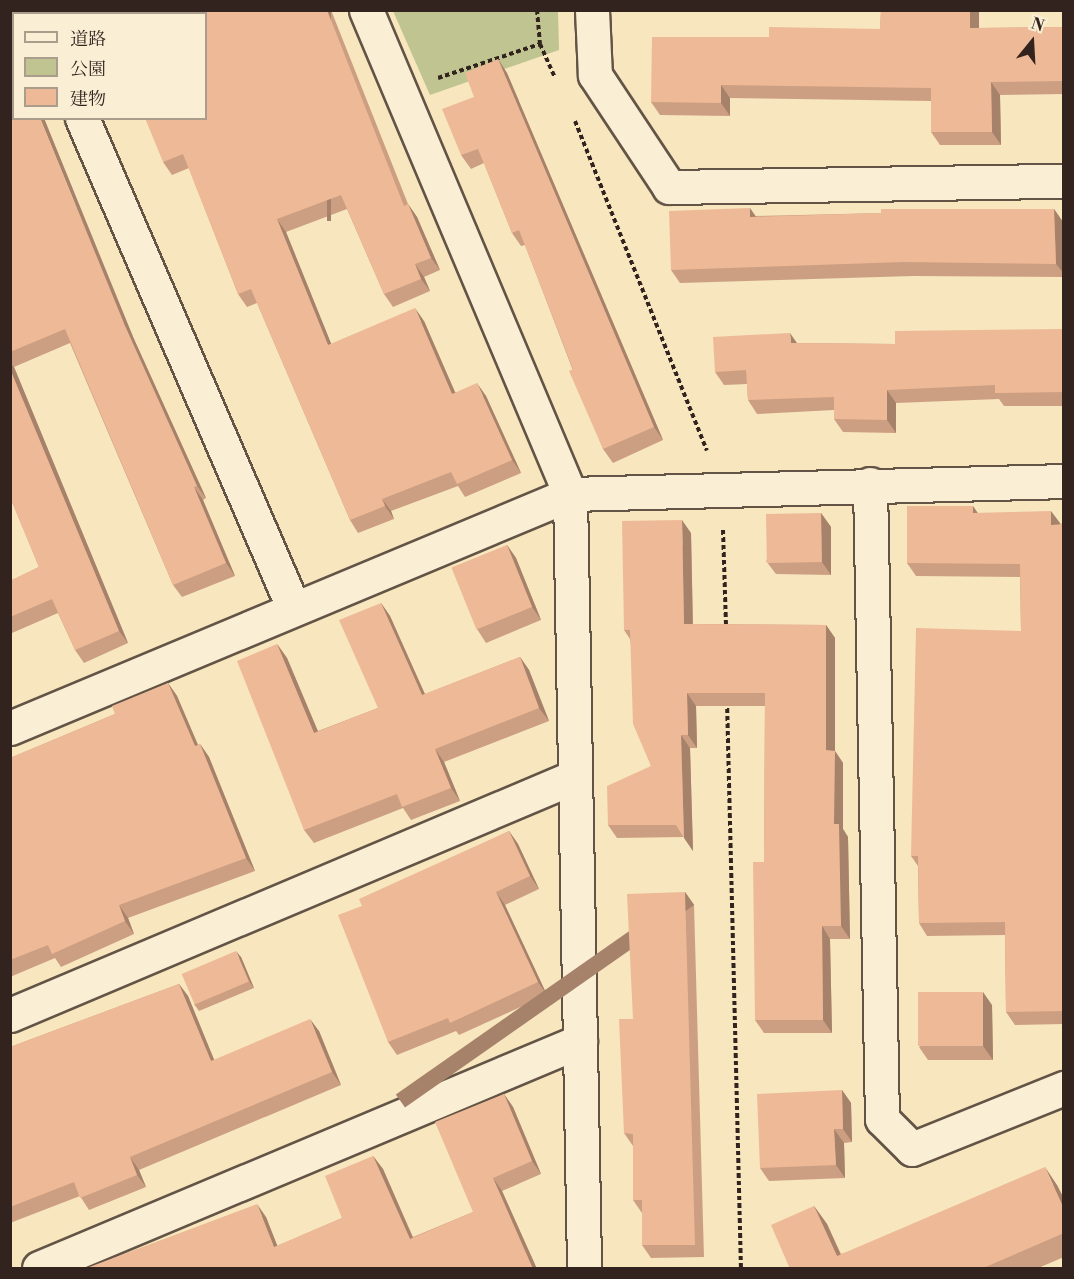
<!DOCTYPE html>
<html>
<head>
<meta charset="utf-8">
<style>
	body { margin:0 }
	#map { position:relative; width:1074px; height:1279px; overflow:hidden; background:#f7e6be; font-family:"Libre Bodoni","Noto Serif JP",serif }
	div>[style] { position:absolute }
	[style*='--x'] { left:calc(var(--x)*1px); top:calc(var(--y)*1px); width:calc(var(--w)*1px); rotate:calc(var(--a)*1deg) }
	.green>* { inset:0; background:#bfc490 }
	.path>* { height:4px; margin-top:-2px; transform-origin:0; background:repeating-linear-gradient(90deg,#32231e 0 4.5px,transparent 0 7.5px) }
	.roads { filter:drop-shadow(2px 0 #635446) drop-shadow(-2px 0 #635446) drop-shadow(0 2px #635446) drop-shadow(0 -2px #635446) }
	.street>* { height:33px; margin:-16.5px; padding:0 16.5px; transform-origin:16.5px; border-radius:16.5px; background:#faefd5 }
	.wall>* { inset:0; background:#cd9f82 }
	.shaded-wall>* { inset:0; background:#a7826a; transform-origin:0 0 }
	.building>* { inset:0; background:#eeb997; transform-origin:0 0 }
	span { translate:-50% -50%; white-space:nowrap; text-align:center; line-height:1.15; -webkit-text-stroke:6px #faefd5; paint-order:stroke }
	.frame { position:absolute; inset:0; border:12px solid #32231e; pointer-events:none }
	.legend { position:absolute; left:12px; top:12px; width:195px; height:108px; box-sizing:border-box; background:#faefd5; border:2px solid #aa9d8c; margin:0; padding:8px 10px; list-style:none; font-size:18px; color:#32231e }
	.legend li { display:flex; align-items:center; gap:12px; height:30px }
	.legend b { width:30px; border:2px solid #aa9d8c }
	.north { position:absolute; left:1002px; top:12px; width:60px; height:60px; -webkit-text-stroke:4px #faefd5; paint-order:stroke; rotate:18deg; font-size:16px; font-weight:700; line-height:24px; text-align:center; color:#32231e }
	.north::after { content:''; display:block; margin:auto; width:21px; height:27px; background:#32231e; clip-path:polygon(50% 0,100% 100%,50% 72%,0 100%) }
</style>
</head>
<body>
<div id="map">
	<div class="green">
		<div style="clip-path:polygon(393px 11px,558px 11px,559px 50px,430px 95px)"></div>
	</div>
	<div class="path">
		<div style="--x:537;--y:10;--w:34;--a:85"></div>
		<div style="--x:540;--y:44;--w:35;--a:66"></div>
		<div style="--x:438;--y:78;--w:108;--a:-18.4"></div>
		<div style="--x:575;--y:121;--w:355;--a:68.2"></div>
		<div style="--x:723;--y:530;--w:98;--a:88.2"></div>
		<div style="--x:727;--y:701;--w:567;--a:88.59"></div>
	</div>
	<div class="roads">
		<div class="street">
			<div style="--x:35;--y:10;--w:4;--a:63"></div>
			<div style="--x:366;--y:10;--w:525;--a:67.15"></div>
			<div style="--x:570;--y:494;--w:774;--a:88.96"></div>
			<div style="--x:592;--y:10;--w:65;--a:87.4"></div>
			<div style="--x:595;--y:75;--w:134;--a:56.5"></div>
			<div style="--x:669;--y:187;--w:395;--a:-0.9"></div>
			<div style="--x:82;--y:118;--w:533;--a:66.66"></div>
			<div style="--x:870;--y:484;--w:635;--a:88.92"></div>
			<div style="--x:882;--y:1119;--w:42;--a:45"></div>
			<div style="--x:912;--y:1149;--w:164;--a:-21.9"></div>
			<div style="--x:10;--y:728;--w:607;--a:-22.68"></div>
			<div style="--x:570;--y:494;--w:494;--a:-1.5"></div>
			<div style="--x:10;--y:1015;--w:612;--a:-22.88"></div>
			<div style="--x:39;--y:1268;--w:587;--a:-22.76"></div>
		</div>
	</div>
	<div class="wall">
		<div style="clip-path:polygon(331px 10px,408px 204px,417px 217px,440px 270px,424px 277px,430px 291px,393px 307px,384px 294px,347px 209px,286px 232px,331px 344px,424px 321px,455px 392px,486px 396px,521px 473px,465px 497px,458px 486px,391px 511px,394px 519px,358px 533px,350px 520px,257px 303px,247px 307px,238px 294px,189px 168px,172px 175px,163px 162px,206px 118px)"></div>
		<div style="clip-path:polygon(881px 10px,979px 10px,979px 28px,1064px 27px,1064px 94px,1000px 95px,1001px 145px,940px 145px,931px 132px,931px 101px,730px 98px,730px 116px,660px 115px,651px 102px,769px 37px,880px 29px)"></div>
		<div style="clip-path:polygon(10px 56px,134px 339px,206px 498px,203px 500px,235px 576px,182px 597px,173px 585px,70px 343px,14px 367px,128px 643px,84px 663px,75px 650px,58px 613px,12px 633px,10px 630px,10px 581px,39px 567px,10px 497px)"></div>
		<div style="clip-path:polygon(498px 59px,507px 73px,663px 440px,613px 463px,603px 449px,525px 245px,521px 246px,512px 233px,484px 163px,471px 169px,461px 155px,474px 97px)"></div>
		<div style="clip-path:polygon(1054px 209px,1063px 222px,1064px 277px,913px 276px,680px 283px,671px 270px,756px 216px)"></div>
		<div style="clip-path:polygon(1064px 329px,1064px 406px,1004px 406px,999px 399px,896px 403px,896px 433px,843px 432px,834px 419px,834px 410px,757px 414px,748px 400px,747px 384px,724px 385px,715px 372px,797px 343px,895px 344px)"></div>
		<div style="clip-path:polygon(821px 513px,831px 527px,831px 575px,776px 574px,766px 561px)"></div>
		<div style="clip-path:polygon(978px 513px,1064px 524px,1064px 1024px,1015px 1025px,1006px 1012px,1005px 935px,927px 936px,919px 923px,918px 866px,911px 856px,1021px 631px,1020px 577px,916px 576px,907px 563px)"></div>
		<div style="clip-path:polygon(691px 533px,693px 624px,826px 625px,835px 638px,835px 751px,843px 763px,843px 829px,848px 837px,850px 939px,830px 939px,832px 1033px,764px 1033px,755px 1020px,764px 862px,765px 706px,696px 706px,697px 748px,690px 748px,693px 851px,684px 837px,617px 838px,608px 825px,651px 766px,630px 639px,624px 630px)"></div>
		<div style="clip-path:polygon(507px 545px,516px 558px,541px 620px,486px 643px,477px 629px)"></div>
		<div style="clip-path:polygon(381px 603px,390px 616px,425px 694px,520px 657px,529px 670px,549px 721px,444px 762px,460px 801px,411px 820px,403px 808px,314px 843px,304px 830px,277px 644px,287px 658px,318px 731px,378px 708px)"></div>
		<div style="clip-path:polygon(168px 683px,177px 696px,198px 745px,200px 744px,209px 757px,255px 871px,128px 918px,134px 934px,61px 967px,55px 958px,10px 977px,10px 758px,115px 714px)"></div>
		<div style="clip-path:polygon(509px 831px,518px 844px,539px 889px,505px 905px,547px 995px,459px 1035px,456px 1031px,397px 1055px,388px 1042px,362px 906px)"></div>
		<div style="clip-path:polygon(685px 892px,694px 905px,704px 1257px,651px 1258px,642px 1245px,642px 1213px,633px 1200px,633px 1146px,624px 1133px,633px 1019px)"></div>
		<div style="clip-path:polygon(241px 957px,254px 988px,199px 1011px,194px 1004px)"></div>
		<div style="clip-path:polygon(179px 984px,188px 996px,214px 1060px,319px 1031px,341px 1085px,139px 1170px,146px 1187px,89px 1210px,80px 1196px,10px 1223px,10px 1047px)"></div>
		<div style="clip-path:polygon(992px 1005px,993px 1060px,928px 1060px,919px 1047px)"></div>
		<div style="clip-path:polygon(842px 1090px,851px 1103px,852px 1142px,844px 1143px,845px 1178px,769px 1181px,760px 1168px)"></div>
		<div style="clip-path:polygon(504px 1094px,513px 1107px,541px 1174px,502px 1191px,537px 1269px,84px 1269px,266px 1217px,277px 1246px,342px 1218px,373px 1156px,383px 1169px,413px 1237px,473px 1212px)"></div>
		<div style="clip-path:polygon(1057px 1185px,1064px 1199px,1064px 1257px,1036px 1269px,790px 1269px,814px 1206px,827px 1224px,841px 1254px)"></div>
	</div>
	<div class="shaded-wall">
		<div style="left:327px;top:10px;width:4px;height:211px"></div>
		<div style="clip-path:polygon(970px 10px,979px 10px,979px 41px,970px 28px)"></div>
		<div style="clip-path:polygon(498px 59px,507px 73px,663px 440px,654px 427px)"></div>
		<div style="clip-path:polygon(991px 82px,1000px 95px,1001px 145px,992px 132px)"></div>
		<div style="clip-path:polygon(721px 85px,730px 98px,730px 116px,721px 103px)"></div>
		<div style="clip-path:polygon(40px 118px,44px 118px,134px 339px,206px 498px,197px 486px,125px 326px)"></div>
		<div style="clip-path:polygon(408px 204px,417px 217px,440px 270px,431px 258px)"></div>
		<div style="clip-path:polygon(750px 208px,759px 221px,750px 217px)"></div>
		<div style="clip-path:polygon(1054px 209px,1063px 222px,1064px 274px,1056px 264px)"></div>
		<div style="clip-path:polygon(277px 219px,286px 232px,337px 358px,328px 345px)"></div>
		<div style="clip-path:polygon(415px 264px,424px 277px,430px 291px,421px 279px)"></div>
		<div style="clip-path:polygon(415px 308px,424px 321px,461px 406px,452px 394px)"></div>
		<div style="clip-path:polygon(790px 333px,799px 346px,791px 343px)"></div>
		<div style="clip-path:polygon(10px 363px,14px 367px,128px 643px,119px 631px,10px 369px)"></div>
		<div style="clip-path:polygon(477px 383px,486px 396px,521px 473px,512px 460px)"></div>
		<div style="clip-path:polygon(887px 390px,896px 403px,896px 433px,887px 420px)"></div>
		<div style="clip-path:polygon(194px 487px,203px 500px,235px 576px,226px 563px)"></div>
		<div style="clip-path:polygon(382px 499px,391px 511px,394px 519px,385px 506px)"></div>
		<div style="clip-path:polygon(973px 506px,982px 519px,973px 513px)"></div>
		<div style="clip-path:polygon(1051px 511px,1060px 523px,1060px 537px,1051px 525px)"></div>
		<div style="clip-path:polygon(821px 513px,831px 527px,831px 575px,822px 562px)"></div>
		<div style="clip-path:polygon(682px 520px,691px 533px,693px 637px,684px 624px)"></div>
		<div style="clip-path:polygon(507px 545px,516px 558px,541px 620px,532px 607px)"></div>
		<div style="clip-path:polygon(381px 603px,390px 616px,431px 708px,422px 695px)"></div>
		<div style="clip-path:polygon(826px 625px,835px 638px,835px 751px,843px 763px,843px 829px,848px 837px,850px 939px,841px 926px,834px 824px,826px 750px)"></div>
		<div style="clip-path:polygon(277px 644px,287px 658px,324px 746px,314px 733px)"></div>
		<div style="clip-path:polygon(520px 657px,529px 670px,549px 721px,539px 708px)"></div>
		<div style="clip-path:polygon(168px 683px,177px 696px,204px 759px,195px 746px)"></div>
		<div style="clip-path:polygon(687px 693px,696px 706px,697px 748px,688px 735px)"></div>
		<div style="clip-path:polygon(681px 735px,690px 748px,693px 851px,684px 838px)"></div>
		<div style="clip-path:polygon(200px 744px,209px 757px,255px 871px,246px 858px)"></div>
		<div style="clip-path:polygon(435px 749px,444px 762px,460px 801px,451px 788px)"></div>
		<div style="clip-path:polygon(509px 831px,518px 844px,539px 889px,530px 876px)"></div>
		<div style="clip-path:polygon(496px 892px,505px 905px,547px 995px,538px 982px)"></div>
		<div style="left:685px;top:892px;width:16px;height:353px;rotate:55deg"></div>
		<div style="clip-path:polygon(119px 905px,128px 918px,134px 934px,125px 921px)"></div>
		<div style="clip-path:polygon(822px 926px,830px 939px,832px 1033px,823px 1020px)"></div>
		<div style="clip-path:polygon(236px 951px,241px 957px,254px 988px,249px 981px)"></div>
		<div style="clip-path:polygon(179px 984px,188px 996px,220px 1074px,211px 1061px)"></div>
		<div style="clip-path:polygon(983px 992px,992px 1005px,993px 1060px,983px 1046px)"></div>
		<div style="clip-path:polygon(310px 1019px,319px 1031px,341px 1085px,332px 1072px)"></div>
		<div style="clip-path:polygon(842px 1090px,851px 1103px,852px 1142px,843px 1129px)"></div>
		<div style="clip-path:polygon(504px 1094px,513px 1107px,541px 1174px,532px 1161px)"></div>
		<div style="clip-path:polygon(834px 1129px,844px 1143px,845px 1178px,836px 1165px)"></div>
		<div style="clip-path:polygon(373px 1156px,383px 1169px,419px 1252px,410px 1239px)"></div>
		<div style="clip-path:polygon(130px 1157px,139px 1170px,146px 1187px,137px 1175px)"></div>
		<div style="clip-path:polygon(1045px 1167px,1057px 1185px,1064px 1199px,1064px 1209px)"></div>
		<div style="clip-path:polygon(493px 1178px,502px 1191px,537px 1269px,533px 1269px)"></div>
		<div style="clip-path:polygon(257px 1204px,266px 1217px,283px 1260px,274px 1247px)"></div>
		<div style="clip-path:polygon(814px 1206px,827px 1224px,847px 1269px,837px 1256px)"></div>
	</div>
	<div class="building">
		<div style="clip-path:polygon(126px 10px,327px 10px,404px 206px,408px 204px,431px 258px,415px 264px,421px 279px,384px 294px,341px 195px,277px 219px,328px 345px,415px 308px,452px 394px,477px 383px,512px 460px,457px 484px,451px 472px,382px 499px,385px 506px,350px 520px,251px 289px,238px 294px,183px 154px,163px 162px,145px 118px,206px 118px,206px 14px,128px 14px)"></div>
		<div style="clip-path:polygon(881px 10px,970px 10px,970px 28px,1064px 27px,1064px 81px,991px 82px,992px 132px,931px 132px,931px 88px,721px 85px,721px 103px,651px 102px,652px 37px,769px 37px,769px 27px,880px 29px)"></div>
		<div style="clip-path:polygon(14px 55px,14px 118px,40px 118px,125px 326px,197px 486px,194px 487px,226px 563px,173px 585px,65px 329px,10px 352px,10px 56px)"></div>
		<div style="clip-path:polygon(498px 59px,654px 427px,603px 449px,569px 371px,573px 369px,519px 230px,512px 233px,478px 149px,461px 155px,442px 109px,474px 97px,465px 73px)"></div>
		<div style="clip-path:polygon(750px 208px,750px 217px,881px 213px,881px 209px,1054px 209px,1056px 264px,903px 262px,671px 270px,669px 211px)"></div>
		<div style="clip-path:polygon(1064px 329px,1064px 392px,995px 393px,995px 385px,887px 390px,887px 420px,834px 419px,834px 397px,748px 400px,746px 370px,715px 372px,713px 337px,790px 333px,791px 343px,895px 344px,895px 331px)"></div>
		<div style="clip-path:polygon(10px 369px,119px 631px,75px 650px,52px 599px,10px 617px,10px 581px,39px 567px,10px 497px)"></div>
		<div style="clip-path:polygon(907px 506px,973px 506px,973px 513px,1051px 511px,1051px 525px,1064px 524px,1064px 1011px,1006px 1012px,1005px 922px,919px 923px,918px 856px,911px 856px,916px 628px,1021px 631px,1020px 564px,907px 563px)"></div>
		<div style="left:821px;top:513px;width:49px;height:55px;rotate:89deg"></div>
		<div style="clip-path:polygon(682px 520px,684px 624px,826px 625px,826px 750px,835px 751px,834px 824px,839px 824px,841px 926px,822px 926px,823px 1020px,755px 1020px,753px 862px,764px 862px,765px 693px,687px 693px,688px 735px,681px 735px,684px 838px,676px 825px,608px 825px,607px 786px,651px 766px,633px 724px,630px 630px,624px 630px,622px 521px)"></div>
		<div style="left:507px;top:545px;width:67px;height:60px;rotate:68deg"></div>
		<div style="clip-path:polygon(381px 603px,422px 695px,520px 657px,539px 708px,435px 749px,451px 788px,402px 807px,397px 794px,304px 830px,237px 661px,277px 644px,314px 733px,378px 708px,339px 620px)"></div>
		<div style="clip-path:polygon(168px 683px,195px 746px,200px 744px,246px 858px,119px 905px,125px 921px,52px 954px,48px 945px,10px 960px,10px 758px,115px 714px,112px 706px)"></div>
		<div style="clip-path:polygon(509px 831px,530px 876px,496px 892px,538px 982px,450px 1023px,448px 1018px,388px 1042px,338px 915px,362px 906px,359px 899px)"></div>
		<div style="clip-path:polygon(685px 892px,695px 1245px,642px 1245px,642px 1200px,633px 1200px,633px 1134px,624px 1133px,619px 1019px,633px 1019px,627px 894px)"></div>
		<div style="left:236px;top:951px;width:33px;height:59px;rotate:67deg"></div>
		<div style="clip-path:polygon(179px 984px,211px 1061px,310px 1019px,332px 1072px,130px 1157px,137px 1175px,80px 1198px,74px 1182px,10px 1207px,10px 1047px)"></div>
		<div style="left:983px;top:992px;width:54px;height:65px;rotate:90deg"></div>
		<div style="clip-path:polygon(842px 1090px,843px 1129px,834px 1129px,836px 1165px,760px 1168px,757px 1094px)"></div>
		<div style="clip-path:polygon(504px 1094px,532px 1161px,493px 1178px,533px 1269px,84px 1269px,257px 1204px,274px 1247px,342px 1218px,325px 1176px,373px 1156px,410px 1239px,473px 1212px,435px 1122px)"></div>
		<div style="clip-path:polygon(1045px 1167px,1064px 1209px,1064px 1233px,981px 1269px,790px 1269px,771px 1225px,814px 1206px,837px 1256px)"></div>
	</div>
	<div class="frame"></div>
	<ul class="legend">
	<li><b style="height:8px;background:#faefd5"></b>道路</li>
	<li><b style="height:16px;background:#bfc490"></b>公園</li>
	<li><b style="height:16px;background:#eeb997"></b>建物</li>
	</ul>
	<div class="north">N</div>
</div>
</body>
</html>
